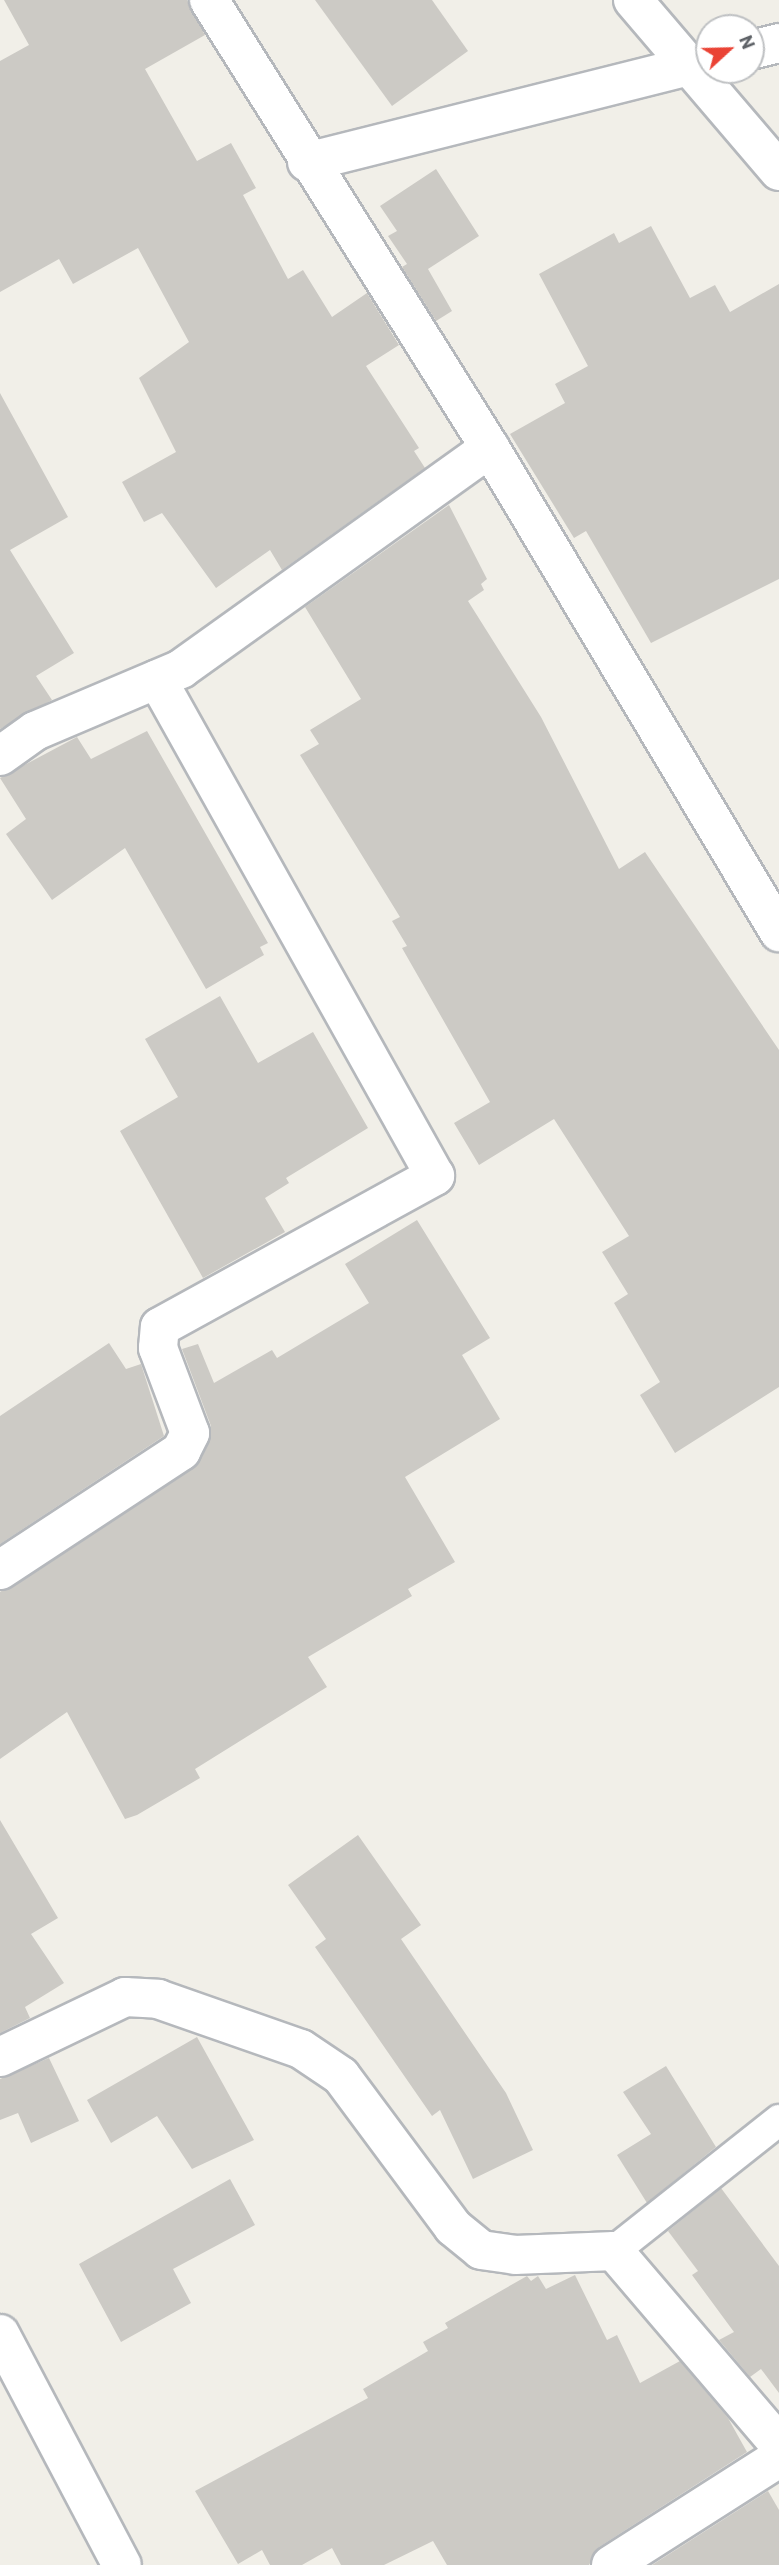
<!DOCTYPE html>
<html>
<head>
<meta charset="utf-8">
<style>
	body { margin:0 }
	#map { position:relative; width:779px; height:2565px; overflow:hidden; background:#f1efe8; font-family:Barlow,sans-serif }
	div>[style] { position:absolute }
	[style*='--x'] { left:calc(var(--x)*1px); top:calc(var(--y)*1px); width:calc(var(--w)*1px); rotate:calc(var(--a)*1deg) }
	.building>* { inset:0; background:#cccac5 }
	.roads { filter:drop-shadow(2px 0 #b5b8bc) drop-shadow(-2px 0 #b5b8bc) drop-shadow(0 2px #b5b8bc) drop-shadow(0 -2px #b5b8bc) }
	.lane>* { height:30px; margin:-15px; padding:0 15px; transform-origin:15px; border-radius:15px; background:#fff }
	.street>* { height:38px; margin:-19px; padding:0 19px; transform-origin:19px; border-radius:19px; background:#fff }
	.secondary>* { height:38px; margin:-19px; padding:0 19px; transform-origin:19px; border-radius:19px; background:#fff }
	span { translate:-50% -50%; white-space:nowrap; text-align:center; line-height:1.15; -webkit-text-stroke:6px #fff; paint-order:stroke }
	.north { position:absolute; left:695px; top:14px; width:70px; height:70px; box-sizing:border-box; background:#fff; border:2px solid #bfc1c3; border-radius:50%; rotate:68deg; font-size:19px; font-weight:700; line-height:28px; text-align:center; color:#5f6368 }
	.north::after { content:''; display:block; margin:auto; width:24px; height:32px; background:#ea4335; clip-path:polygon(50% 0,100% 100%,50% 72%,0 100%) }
</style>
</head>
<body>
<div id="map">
	<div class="building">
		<div style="clip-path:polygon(4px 0,187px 0,205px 35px,145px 69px,197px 161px,231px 143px,256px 188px,243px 195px,288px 279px,303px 270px,332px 317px,367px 293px,399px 345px,366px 366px,419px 448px,414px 451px,425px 468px,282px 570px,270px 550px,216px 588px,162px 513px,144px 522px,122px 482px,176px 452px,139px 378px,189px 342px,138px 248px,73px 284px,59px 259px,0 292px,0 61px,29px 45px)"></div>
		<div style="clip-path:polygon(315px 0,432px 0,468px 51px,392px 106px)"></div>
		<div style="clip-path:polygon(436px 169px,479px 236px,428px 269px,452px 311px,436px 321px,402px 267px,407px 264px,388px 236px,397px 231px,380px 206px)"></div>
		<div style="clip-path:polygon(651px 226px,690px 298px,715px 285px,730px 312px,779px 284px,779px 579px,651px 643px,586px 531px,574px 538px,510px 434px,565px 403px,555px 384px,588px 366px,539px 274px,614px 233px,619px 243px)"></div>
		<div style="clip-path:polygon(0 393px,68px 517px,10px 550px,74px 653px,36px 676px,52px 700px,0 729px)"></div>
		<div style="clip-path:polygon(449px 505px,487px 579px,481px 584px,484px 590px,468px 601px,541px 717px,619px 869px,645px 852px,779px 1050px,779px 1387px,675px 1453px,640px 1395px,660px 1382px,614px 1303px,628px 1294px,602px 1252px,629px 1236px,554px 1119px,479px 1165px,454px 1123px,490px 1102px,402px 948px,407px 946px,392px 921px,400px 917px,300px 755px,319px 744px,310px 730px,361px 699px,305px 607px)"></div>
		<div style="clip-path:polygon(147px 731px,268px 943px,260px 947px,264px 955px,206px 989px,125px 848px,52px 900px,6px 834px,26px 819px,0 778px,77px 737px,91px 759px)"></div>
		<div style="clip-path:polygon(220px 996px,258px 1063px,313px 1032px,368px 1128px,286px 1178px,289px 1183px,265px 1198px,285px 1232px,203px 1278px,120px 1131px,178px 1097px,145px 1039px)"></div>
		<div style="clip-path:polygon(417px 1220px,490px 1338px,462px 1355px,500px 1419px,405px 1477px,455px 1562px,408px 1589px,412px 1596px,308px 1657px,327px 1687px,195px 1769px,200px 1778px,137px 1815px,125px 1819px,67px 1712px,0 1759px,0 1592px,200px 1461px,211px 1426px,182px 1349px,198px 1344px,214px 1383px,272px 1350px,277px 1358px,369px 1303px,345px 1264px)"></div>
		<div style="clip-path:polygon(109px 1343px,126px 1369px,141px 1364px,164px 1436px,0 1544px,0 1416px)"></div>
		<div style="clip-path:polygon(0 1820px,58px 1918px,31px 1934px,64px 1983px,25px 2007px,30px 2018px,0 2033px)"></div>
		<div style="clip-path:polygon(358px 1835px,421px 1925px,401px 1939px,506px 2093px,533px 2150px,473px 2179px,440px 2110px,432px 2116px,315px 1947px,326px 1939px,288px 1885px)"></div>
		<div style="clip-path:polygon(197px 2037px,254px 2140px,192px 2169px,157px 2116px,111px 2143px,87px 2100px)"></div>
		<div style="clip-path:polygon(49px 2058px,79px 2121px,31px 2143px,18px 2113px,0 2120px,0 2079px)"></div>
		<div style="clip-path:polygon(666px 2066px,716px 2147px,647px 2203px,617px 2155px,651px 2134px,623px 2092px)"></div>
		<div style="clip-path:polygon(230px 2179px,255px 2225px,173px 2269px,191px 2303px,121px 2342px,79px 2264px)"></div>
		<div style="clip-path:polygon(721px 2188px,779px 2266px,779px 2393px,761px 2369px,750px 2377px,719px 2340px,734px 2332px,692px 2275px,698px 2271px,668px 2231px)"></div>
		<div style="clip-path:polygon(575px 2275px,607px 2340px,617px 2335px,640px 2383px,680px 2361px,728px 2418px,747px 2452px,599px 2547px,589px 2565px,447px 2565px,433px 2541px,384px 2565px,341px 2565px,332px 2548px,302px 2565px,270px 2565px,262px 2550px,238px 2564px,195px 2491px,368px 2398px,363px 2389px,428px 2351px,423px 2342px,448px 2328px,445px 2323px,499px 2292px,527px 2276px,531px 2281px,538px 2276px,546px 2289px)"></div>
		<div style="clip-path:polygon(768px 2491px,779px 2510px,779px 2565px,652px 2565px)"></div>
	</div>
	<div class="roads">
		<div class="lane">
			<div style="--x:614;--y:2251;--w:211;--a:-38.4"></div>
		</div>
		<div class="street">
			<div style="--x:209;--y:0;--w:529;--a:57.9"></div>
			<div style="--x:490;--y:448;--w:564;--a:59.16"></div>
			<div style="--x:751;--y:50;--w:29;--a:-14"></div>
			<div style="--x:307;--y:162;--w:414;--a:-14.1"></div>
			<div style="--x:0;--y:756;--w:43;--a:-35.5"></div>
			<div style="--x:35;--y:731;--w:159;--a:-23"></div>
			<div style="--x:181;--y:669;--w:380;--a:-35.6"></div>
			<div style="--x:0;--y:1570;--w:217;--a:-33.3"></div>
			<div style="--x:181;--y:1451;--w:20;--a:-63"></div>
			<div style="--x:190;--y:1433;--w:91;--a:-110.6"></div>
			<div style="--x:158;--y:1348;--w:21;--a:-85"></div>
			<div style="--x:160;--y:1327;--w:314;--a:-28.8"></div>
			<div style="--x:435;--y:1176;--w:569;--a:-119.22"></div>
			<div style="--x:0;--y:2057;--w:139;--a:-25.6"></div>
			<div style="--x:125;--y:1997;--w:33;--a:3"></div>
			<div style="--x:158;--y:1999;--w:151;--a:19.3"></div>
			<div style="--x:301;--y:2049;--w:48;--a:34"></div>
			<div style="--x:341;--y:2076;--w:188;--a:53.4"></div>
			<div style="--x:453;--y:2227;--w:36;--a:39"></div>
			<div style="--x:481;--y:2250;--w:34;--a:8"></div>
			<div style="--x:515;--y:2255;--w:99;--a:-2.3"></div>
			<div style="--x:614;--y:2251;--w:254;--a:49.5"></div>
			<div style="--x:0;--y:2334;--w:261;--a:62.2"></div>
			<div style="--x:611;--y:2565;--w:199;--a:-32.5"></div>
		</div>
		<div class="secondary">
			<div style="--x:633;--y:0;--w:225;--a:49.5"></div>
		</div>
	</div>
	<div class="north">N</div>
</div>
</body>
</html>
